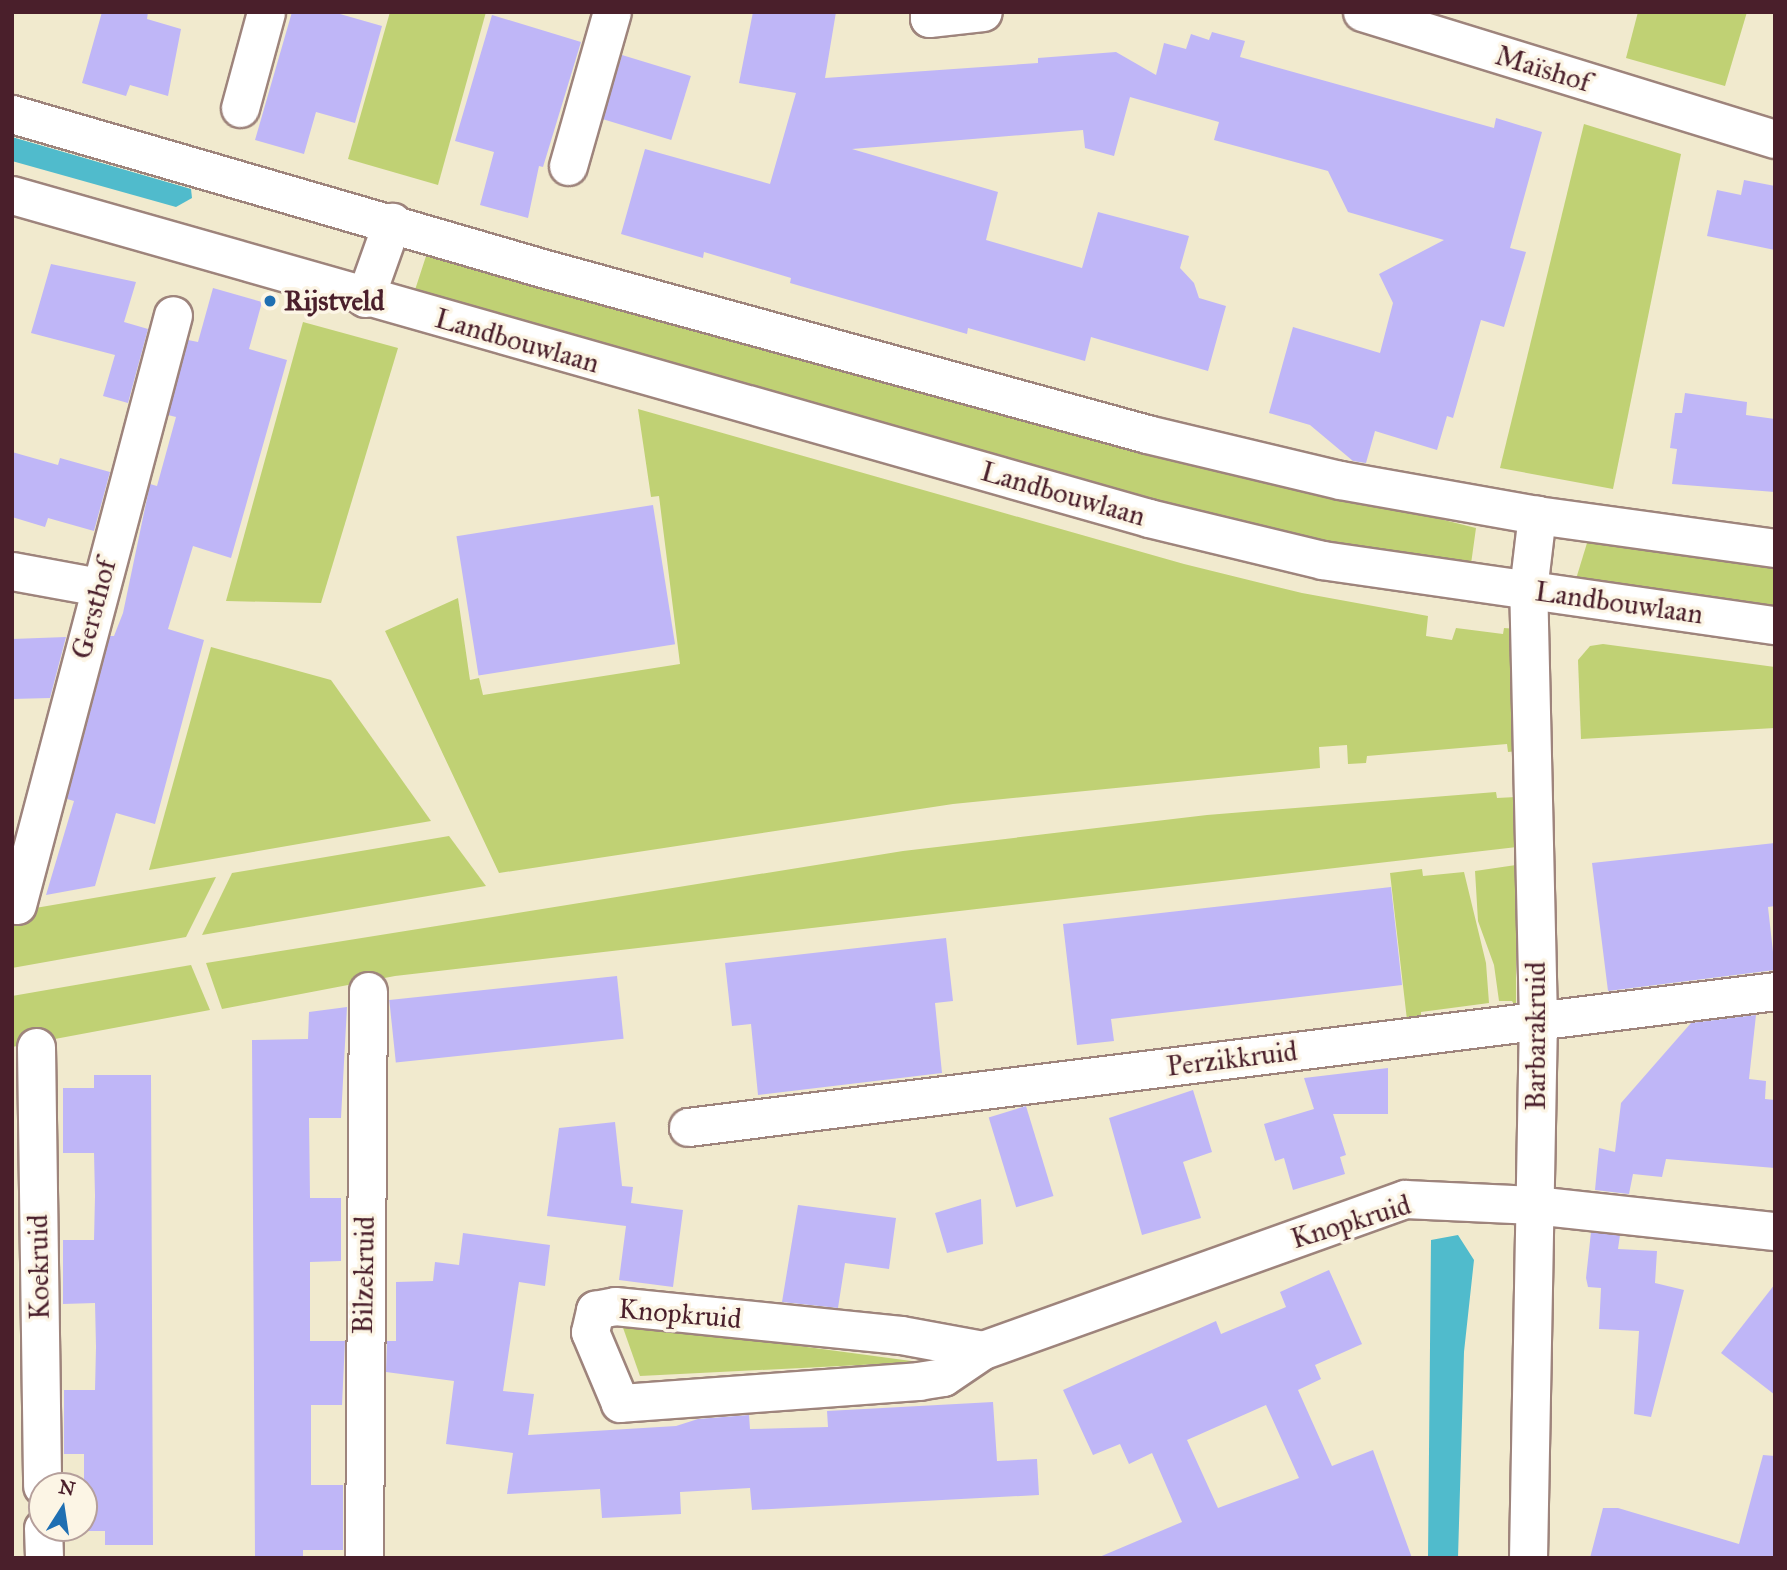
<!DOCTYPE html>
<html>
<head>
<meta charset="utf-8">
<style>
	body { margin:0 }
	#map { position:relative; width:1787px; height:1570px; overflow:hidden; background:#f1eace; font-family:"IM FELL Great Primer",serif }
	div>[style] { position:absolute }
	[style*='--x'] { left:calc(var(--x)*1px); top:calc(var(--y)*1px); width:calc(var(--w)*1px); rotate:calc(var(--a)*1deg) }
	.green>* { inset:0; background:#c0d174 }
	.water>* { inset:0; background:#50bbcc }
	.building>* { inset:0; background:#bfb6f7; transform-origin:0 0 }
	.roads { filter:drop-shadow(2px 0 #9e847c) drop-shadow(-2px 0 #9e847c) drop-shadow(0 2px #9e847c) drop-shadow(0 -2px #9e847c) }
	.minor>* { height:37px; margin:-18.5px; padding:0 18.5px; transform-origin:18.5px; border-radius:18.5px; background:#fff }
	.dots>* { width:19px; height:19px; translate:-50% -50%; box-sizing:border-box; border:4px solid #fcf5e5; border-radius:50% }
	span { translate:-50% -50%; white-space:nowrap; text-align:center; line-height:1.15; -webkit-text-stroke:7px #fcf5e5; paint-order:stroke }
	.street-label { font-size:28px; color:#4a1f2b }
	.poi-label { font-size:28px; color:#4a1f2b; font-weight:700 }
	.left { translate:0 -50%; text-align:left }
	.frame { position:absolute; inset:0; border:14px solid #4a1f2b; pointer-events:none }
	.north { position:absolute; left:28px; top:1472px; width:70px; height:70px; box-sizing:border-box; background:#fcf5e5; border:2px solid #b59f9b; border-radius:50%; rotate:12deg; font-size:19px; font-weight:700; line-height:28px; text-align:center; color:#4a1f2b }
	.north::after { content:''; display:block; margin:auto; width:24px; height:32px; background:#1f6fb2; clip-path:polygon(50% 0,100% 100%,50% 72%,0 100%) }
</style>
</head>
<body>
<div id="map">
	<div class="green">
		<div style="clip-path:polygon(390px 12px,486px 12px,438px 185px,348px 159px)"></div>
		<div style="clip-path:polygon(1638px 12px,1747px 12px,1725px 86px,1626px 58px)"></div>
		<div style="clip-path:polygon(1584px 124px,1681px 154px,1613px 489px,1500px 468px)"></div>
		<div style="clip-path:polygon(429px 247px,940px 394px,1476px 528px,1471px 564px,1326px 549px,414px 293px)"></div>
		<div style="clip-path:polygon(303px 322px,398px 348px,321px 603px,226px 601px)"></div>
		<div style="clip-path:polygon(638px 409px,1184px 564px,1302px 593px,1428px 616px,1426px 636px,1452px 640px,1456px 628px,1503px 634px,1504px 628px,1518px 629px,1518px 751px,1508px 752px,1507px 744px,1367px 756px,1366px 763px,1348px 764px,1347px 745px,1319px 747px,1320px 768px,953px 804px,499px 873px,385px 631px,458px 598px,470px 680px,479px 678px,483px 695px,680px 664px,659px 496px,651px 497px)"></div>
		<div style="clip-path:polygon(1601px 539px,1775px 563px,1775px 609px,1576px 579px,1587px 543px)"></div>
		<div style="clip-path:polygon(1603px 644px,1775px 667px,1775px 728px,1581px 739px,1578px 660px,1590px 646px)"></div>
		<div style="clip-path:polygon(211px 647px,331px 680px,431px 821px,149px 870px)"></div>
		<div style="clip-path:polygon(1496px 792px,1497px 798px,1516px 797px,1517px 847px,395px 976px,222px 1009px,206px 963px,903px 851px,1207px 815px)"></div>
		<div style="clip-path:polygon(449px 836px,486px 886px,202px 935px,232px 873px)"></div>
		<div style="clip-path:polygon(1516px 865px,1516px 1008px,1512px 1001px,1499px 1001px,1494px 965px,1478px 921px,1475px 871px)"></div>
		<div style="clip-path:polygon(1422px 869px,1423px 876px,1464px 872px,1486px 963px,1489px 1003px,1421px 1012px,1421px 1019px,1407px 1020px,1390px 873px)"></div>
		<div style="clip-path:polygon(216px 877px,186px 937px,12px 968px,12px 912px)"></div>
		<div style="clip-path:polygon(191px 965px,210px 1010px,12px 1047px,12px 996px)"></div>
		<div style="clip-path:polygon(621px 1322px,919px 1362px,640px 1376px)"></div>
	</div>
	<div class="water">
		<div style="clip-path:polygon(12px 137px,191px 189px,192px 198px,176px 207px,12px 161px)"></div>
		<div style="clip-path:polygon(1458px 1235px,1474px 1260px,1464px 1352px,1458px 1558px,1428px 1558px,1431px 1240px)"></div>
	</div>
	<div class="building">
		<div style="clip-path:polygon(102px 12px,148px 12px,147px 19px,181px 29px,168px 96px,130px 85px,126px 96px,82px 83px)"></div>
		<div style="clip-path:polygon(292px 12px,333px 12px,382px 26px,355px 123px,316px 112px,304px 154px,255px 140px)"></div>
		<div style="clip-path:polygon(753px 12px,836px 12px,825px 78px,1038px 63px,1038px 58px,1116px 52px,1156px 75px,1164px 43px,1186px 49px,1191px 34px,1209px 40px,1212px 32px,1245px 41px,1240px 57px,1494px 128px,1496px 118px,1542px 132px,1510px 248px,1526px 252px,1504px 327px,1481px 320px,1453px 418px,1447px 416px,1437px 450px,1375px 431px,1366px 463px,1353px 461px,1310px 425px,1269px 413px,1293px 327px,1380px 353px,1393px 303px,1379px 274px,1444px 240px,1348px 212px,1328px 171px,1214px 140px,1219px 122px,1130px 97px,1114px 156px,1085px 148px,1083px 130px,852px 149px,998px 192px,986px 240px,1082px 268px,1098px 212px,1189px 236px,1180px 268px,1194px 283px,1199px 298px,1226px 306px,1208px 371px,1091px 337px,1085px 361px,968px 328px,967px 334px,790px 283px,791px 278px,704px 252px,703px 258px,621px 234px,645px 149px,770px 184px,796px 93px,739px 83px)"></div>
		<div style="clip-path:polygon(492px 15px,581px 42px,543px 167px,539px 166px,528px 218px,480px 205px,494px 152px,455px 141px)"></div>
		<div style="left:622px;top:55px;width:72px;height:67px;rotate:17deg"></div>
		<div style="clip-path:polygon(1744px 180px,1775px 186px,1775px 250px,1707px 236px,1717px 190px,1741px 195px)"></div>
		<div style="clip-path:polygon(51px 264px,136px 282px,124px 322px,148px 329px,128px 403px,103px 396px,115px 355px,31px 333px)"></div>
		<div style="clip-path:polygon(213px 288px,262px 302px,249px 349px,287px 360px,280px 385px,231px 558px,193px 546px,168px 629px,204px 640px,155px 824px,116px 813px,95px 886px,46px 895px,74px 801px,67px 799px,110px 636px,114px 636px,123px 613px,150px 484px,157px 486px,176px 417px,168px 415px,188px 340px,198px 342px)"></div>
		<div style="clip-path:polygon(1685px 393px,1747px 402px,1746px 415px,1775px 419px,1775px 492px,1672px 484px,1677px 449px,1670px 448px,1675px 413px,1682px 413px)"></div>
		<div style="clip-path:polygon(12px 452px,58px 465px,60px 458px,110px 472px,94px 531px,48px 518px,45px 527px,12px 517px)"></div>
		<div style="left:653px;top:505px;width:141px;height:199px;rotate:81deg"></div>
		<div style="clip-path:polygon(66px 637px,50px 698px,12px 699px,12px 639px)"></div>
		<div style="clip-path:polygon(1775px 843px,1775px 906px,1768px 907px,1775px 970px,1608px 991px,1592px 863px)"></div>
		<div style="clip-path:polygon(1391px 887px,1402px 985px,1111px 1019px,1114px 1041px,1077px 1045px,1063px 924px)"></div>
		<div style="clip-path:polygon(946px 938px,953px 1001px,935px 1003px,942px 1073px,758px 1095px,751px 1024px,732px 1026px,725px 963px)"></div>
		<div style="left:617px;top:976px;width:63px;height:229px;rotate:84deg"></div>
		<div style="clip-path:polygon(347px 1007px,341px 1118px,309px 1118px,310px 1198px,341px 1198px,341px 1261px,310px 1262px,310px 1341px,345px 1341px,342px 1405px,311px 1405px,311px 1485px,343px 1485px,343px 1550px,303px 1550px,303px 1558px,255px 1558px,252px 1040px,308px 1039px,309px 1012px)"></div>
		<div style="clip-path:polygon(1756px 1015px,1749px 1079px,1766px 1081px,1765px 1099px,1775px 1100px,1775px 1168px,1666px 1159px,1662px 1177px,1633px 1174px,1629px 1194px,1595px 1190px,1599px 1148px,1615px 1152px,1621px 1103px,1691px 1023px)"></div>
		<div style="clip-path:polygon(1388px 1068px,1388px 1114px,1333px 1114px,1346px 1155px,1340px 1157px,1345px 1174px,1293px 1190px,1284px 1158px,1275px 1161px,1264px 1124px,1314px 1109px,1304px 1078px)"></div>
		<div style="clip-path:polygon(94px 1075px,151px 1075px,153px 1545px,105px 1545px,105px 1531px,84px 1531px,84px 1454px,64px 1454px,64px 1390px,95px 1390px,96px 1347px,95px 1303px,63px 1304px,63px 1240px,94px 1240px,95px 1196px,94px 1153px,63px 1153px,63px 1088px,94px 1088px)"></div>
		<div style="clip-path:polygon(1193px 1090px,1212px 1152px,1183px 1162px,1201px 1218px,1142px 1235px,1109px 1118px)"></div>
		<div style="left:1026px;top:1106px;width:94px;height:39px;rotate:73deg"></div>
		<div style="clip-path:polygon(615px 1122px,622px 1186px,633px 1187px,631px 1203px,683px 1210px,673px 1287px,619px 1280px,626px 1226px,547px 1216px,559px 1128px)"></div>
		<div style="clip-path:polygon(981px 1199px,983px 1244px,947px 1253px,935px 1213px)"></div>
		<div style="clip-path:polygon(798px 1205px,896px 1218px,889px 1269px,845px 1263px,838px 1308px,782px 1302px)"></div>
		<div style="clip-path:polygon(1591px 1232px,1620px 1235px,1618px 1249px,1657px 1251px,1655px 1283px,1684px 1290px,1651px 1417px,1634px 1414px,1639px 1331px,1599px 1329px,1601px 1288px,1588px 1287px,1586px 1278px)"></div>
		<div style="clip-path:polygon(463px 1233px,550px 1245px,545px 1286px,519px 1282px,503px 1391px,534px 1394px,528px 1435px,676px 1426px,698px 1419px,749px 1415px,750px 1429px,828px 1427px,827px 1411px,993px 1402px,997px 1461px,1037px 1459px,1039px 1495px,752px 1510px,750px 1488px,680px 1492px,681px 1514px,602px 1518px,600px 1489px,507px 1494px,513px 1453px,446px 1444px,454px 1381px,386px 1372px,387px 1341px,396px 1341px,396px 1282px,433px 1281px,435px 1262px,459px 1265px)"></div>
		<div style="clip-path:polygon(evenodd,1329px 1270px,1362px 1344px,1315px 1365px,1321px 1379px,1298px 1390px,1332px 1466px,1373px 1450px,1412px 1558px,1097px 1558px,1182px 1522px,1152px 1453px,1129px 1464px,1120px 1444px,1093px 1455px,1063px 1390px,1216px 1321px,1221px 1334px,1286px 1307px,1280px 1292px,1329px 1270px,1266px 1405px,1299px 1478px,1218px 1508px,1187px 1440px,1266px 1405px)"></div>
		<div style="clip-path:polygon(1775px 1284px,1775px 1395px,1721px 1353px)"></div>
		<div style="clip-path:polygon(1763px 1455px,1775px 1456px,1775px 1558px,1590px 1558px,1603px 1508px,1618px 1508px,1739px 1544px)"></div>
	</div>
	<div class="roads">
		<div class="minor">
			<div style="--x:929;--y:12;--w:6;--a:90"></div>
			<div style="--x:929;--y:18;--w:54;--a:-6.3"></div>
			<div style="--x:1362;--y:12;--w:432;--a:17.1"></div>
			<div style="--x:240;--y:108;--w:99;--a:-74.8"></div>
			<div style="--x:12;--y:114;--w:552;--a:16.2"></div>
			<div style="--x:542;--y:268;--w:627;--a:15.34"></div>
			<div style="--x:1147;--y:434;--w:198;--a:13.4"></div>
			<div style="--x:1340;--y:480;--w:200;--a:10.1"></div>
			<div style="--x:1537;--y:515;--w:240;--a:7.9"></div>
			<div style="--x:568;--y:166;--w:160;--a:-74.1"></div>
			<div style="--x:12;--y:195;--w:1182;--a:15.86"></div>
			<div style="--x:1149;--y:518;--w:178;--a:13.6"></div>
			<div style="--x:1322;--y:560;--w:458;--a:8.2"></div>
			<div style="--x:365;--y:298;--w:81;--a:-70.4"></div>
			<div style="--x:12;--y:571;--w:88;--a:10.4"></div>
			<div style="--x:17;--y:905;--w:610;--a:-75.19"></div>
			<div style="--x:36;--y:1047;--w:439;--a:89.2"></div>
			<div style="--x:688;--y:1127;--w:1095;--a:-7.13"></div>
			<div style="--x:983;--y:1350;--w:48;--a:146"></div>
			<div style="--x:943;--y:1377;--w:24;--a:171"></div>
			<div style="--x:919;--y:1381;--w:300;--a:175.8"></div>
			<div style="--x:620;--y:1403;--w:77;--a:-112.9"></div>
			<div style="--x:590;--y:1332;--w:23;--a:-77"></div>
			<div style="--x:595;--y:1310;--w:20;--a:-11"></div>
			<div style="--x:615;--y:1306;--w:287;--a:5.8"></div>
			<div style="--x:901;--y:1335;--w:83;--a:10.4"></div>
			<div style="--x:983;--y:1350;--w:448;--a:-19.7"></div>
			<div style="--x:1405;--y:1199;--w:129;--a:2.7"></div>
			<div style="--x:1534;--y:1205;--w:242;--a:6.2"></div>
			<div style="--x:43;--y:1528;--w:30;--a:88"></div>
			<div style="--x:364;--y:1558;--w:567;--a:-89.6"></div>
			<div style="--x:1528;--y:1558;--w:538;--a:-88.94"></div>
			<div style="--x:1538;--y:1020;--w:430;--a:-91.3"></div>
			<div style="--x:1528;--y:590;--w:76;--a:-83.2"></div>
		</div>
	</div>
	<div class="dots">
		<div style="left:270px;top:301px;background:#1f6fb2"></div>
	</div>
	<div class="street-label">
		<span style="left:1543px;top:69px;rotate:17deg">Maïshof</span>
		<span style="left:517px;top:341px;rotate:16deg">Landbouwlaan</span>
		<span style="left:1063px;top:494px;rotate:16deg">Landbouwlaan</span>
		<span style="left:1619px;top:603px;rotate:8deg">Landbouwlaan</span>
		<span style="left:94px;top:609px;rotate:-75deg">Gersthof</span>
		<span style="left:1536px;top:1036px;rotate:-90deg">Barbarakruid</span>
		<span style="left:1232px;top:1059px;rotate:-7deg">Perzikkruid</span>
		<span style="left:1351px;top:1222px;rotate:-17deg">Knopkruid</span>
		<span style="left:39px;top:1267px;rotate:-91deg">Koekruid</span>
		<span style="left:364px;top:1275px;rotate:-89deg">Bilzekruid</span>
		<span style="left:680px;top:1314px;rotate:5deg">Knopkruid</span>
	</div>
	<div class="poi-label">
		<span class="left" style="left:284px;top:301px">Rijstveld</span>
	</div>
	<div class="frame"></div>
	<div class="north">N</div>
</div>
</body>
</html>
